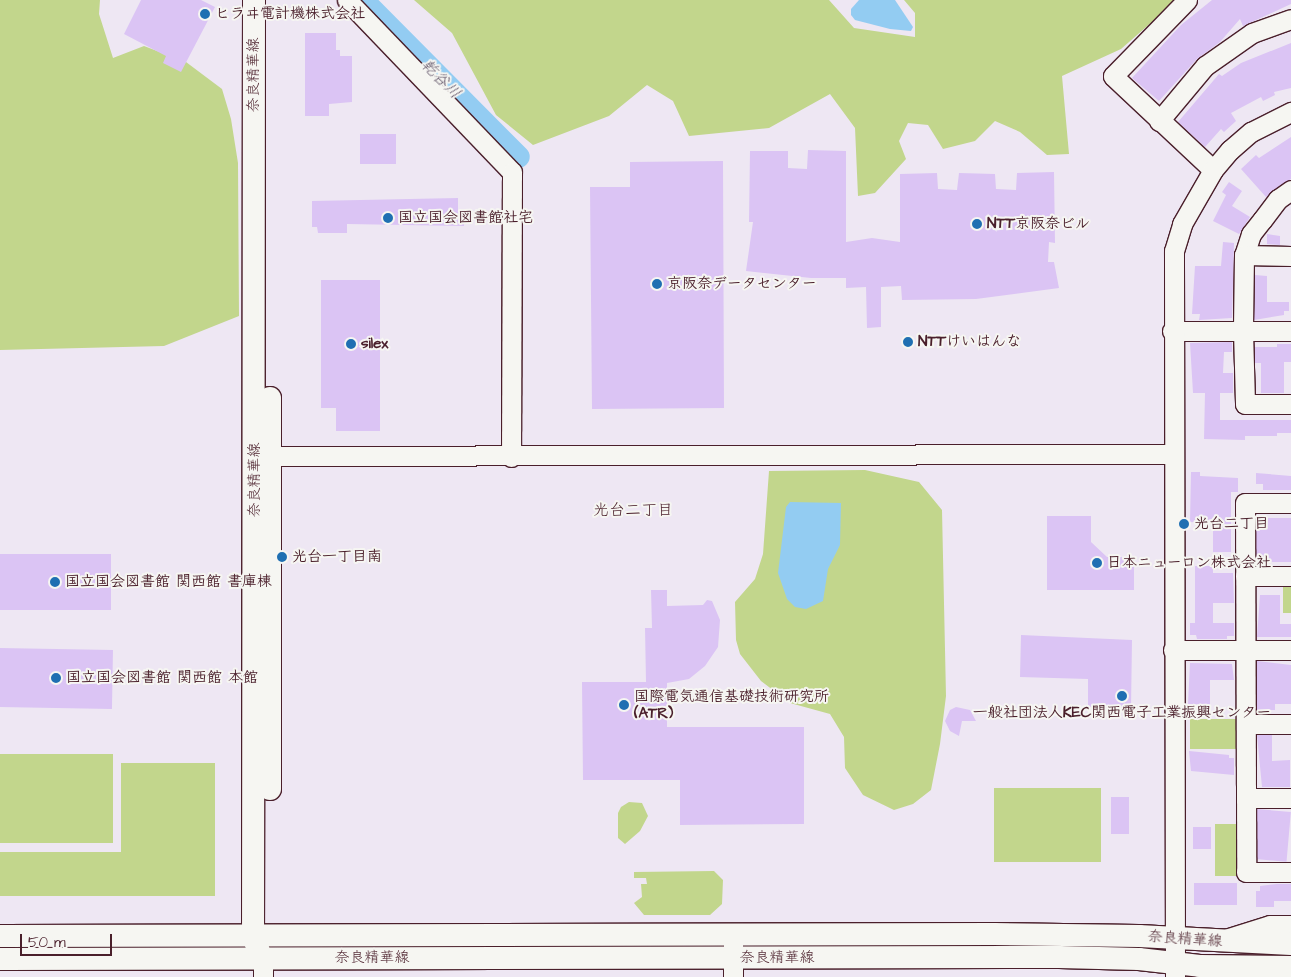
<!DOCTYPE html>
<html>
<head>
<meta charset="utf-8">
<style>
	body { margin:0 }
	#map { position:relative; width:1291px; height:977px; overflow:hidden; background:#eee7f3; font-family:"Architects Daughter","Klee One",sans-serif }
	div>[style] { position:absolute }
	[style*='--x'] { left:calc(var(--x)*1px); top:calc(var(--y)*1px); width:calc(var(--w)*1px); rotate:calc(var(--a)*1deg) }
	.green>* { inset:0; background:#c2d68c; transform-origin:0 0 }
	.water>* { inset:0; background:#93ccf2 }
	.river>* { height:22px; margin:-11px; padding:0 11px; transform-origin:11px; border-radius:11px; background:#93ccf2 }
	.building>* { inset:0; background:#dbc4f4; transform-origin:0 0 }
	.roads { filter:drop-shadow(1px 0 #4a1f2b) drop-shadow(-1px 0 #4a1f2b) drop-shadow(0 1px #4a1f2b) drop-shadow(0 -1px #4a1f2b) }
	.minor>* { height:19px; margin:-9.5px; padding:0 9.5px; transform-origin:9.5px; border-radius:9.5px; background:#f6f6f2 }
	.major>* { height:22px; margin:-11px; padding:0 11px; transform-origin:11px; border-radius:11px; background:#f6f6f2 }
	.dots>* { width:14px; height:14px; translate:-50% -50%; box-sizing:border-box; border:2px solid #f6f6f2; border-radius:50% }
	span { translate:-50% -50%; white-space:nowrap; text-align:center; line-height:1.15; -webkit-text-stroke:4px #f6f6f2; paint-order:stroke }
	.poi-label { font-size:15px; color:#4a1f2b; font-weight:700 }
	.left { translate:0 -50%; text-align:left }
	.street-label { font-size:15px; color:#4a1f2b }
	.water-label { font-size:16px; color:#605367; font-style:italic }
	.neighbourhood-label { font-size:16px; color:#4a1f2b }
	.scale { position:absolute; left:20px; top:934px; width:92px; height:22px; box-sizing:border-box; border:2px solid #4a1f2b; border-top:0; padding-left:6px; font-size:15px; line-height:18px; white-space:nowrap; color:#4a1f2b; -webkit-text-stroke:4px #f6f6f2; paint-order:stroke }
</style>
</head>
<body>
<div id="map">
	<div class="green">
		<div style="clip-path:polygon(0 0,100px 0,99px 14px,113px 58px,144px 46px,186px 62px,222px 89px,231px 119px,238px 163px,239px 316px,164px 346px,0 350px)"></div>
		<div style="clip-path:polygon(414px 0,829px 0,854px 28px,915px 37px,915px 13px,904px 0,1177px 0,1121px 49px,1062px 76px,1069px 154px,1047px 155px,1020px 132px,995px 121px,975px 141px,943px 149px,928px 125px,908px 123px,899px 141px,906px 159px,875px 193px,858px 196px,855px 128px,830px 94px,769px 128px,689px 136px,673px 101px,647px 85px,609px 116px,533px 145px,496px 115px,452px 33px)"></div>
		<div style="clip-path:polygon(865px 470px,919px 482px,942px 510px,946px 696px,940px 744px,931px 790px,913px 804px,894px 810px,863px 795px,845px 768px,844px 737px,830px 714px,790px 703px,761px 681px,740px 654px,736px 640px,735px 602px,755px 579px,763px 554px,769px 471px)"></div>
		<div style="left:1283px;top:581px;width:8px;height:32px"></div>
		<div style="left:1190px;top:719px;width:49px;height:30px"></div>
		<div style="left:0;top:754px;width:113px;height:89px"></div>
		<div style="clip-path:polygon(121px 763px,215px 763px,215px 896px,0 896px,0 852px,121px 852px)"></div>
		<div style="left:994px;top:788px;width:107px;height:74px"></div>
		<div style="clip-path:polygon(629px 802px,642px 803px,648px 816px,640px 831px,625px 844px,618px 838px,618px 813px,621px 807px)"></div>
		<div style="left:1239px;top:824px;width:52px;height:24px;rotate:90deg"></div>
		<div style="clip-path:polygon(714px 871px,723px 880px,722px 904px,710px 915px,644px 915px,634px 903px,642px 897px,641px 884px,647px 884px,646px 878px,634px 878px,634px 872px)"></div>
	</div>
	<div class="water">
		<div style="clip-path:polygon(859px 0,895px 0,913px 27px,911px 31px,890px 29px,855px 20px,851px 15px,851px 9px)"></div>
		<div style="clip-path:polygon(790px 502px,841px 503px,840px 545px,828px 569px,823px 601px,806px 609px,795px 607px,787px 599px,778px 573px,786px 507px)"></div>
	</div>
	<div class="river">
		<div style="--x:363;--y:0;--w:221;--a:45.2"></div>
	</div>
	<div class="building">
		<div style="clip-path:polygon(141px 0,201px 0,215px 7px,181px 72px,163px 63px,166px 56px,124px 34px)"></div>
		<div style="clip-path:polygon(1212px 0,1291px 0,1291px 4px,1243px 26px,1240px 19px,1220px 42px,1197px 59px,1159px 101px,1132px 78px,1181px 25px)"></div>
		<div style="clip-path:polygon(305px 33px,336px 33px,336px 50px,340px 50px,340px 56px,352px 56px,352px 102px,329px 104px,329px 116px,305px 116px)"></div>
		<div style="clip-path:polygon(1291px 43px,1291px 88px,1274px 92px,1275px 95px,1263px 101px,1261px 97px,1231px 113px,1236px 121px,1224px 132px,1221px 129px,1205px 147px,1178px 122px,1219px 74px,1222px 76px,1241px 63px)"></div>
		<div style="left:360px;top:134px;width:36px;height:30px"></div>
		<div style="clip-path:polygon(1291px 137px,1291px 179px,1266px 197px,1241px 169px,1256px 155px,1259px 158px)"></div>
		<div style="clip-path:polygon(808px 150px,846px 151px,846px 242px,872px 238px,900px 242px,900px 174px,937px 173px,938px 189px,957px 190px,959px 173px,995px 174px,996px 189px,1016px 190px,1017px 173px,1054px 172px,1055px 243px,1049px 242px,1048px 262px,1054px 262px,1059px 288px,976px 299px,902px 300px,901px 286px,881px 287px,881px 327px,867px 328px,866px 287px,846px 288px,846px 278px,811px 278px,746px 271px,753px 222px,749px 222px,750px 151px,788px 151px,788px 168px,807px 169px)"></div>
		<div style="clip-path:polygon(723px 161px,724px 408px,592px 409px,590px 187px,630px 187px,630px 162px)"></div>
		<div style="clip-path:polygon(1229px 182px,1242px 191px,1232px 206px,1250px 217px,1239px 234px,1213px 221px,1226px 195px,1222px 192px)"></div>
		<div style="clip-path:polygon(458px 198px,458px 212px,464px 212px,464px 226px,347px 224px,347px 233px,318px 233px,317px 227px,312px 227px,312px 201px)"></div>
		<div style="clip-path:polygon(1267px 234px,1280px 236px,1280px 245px,1267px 244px)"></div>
		<div style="clip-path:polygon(1223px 242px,1234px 243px,1232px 318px,1199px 320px,1200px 314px,1192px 314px,1195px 266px,1221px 266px)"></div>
		<div style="clip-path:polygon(1255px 275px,1267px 276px,1267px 302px,1289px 302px,1289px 311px,1284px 311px,1284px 315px,1254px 320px)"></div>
		<div style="clip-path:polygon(321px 280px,380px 280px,380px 431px,336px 431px,336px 408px,321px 408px)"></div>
		<div style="clip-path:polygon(1232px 342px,1232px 352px,1224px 352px,1223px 373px,1233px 373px,1233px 393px,1220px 393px,1220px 420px,1291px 420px,1291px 433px,1277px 433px,1277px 436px,1245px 436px,1245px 440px,1204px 439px,1205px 393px,1193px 393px,1190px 343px)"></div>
		<div style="clip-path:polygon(1277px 344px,1291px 344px,1291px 362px,1284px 362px,1284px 393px,1261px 393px,1261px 363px,1255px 363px,1255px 347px,1277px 347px)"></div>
		<div style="clip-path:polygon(1191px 472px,1200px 472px,1200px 476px,1238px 478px,1238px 492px,1231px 492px,1231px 552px,1213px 552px,1213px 523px,1190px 522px)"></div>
		<div style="clip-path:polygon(1256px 473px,1291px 476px,1291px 490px,1263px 490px,1263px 484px,1256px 484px)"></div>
		<div style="clip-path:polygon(1047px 516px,1091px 516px,1091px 542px,1107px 557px,1134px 557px,1134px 590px,1047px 590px)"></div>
		<div style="left:1256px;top:518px;width:35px;height:44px"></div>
		<div style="left:0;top:554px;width:111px;height:56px"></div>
		<div style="clip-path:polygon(1195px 566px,1213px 566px,1213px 573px,1233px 573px,1234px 603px,1213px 603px,1213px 623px,1234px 623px,1234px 636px,1227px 636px,1227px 639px,1197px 639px,1196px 635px,1190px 635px,1190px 623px,1195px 623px)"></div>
		<div style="clip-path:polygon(651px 590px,667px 590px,667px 606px,703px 605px,707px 600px,712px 601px,720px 620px,718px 647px,705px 666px,689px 679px,667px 683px,667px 727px,804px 727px,804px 824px,680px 825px,680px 780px,583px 780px,582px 682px,646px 682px,645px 628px,652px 628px)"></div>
		<div style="clip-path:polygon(1260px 595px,1280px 595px,1280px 624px,1291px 624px,1291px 637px,1257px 637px)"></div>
		<div style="clip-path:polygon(1021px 635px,1132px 640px,1131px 708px,1088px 707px,1088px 679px,1020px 677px)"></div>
		<div style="left:0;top:648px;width:113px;height:59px;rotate:1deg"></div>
		<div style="clip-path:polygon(1257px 661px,1291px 665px,1291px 704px,1275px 704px,1275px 710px,1257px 710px)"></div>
		<div style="clip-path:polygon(1190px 663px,1232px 664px,1234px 680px,1210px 680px,1210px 705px,1188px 704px)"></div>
		<div style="clip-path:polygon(956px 707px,970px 710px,976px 721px,962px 721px,959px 736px,950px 731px,945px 721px,950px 710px)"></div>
		<div style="clip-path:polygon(1257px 735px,1272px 735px,1272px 761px,1290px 760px,1290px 787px,1262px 787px)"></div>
		<div style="clip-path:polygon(1189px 751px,1229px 755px,1229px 758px,1234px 758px,1234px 775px,1191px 771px)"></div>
		<div style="left:1111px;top:797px;width:18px;height:37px"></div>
		<div style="left:1257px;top:809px;width:34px;height:50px;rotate:5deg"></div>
		<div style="left:1193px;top:827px;width:18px;height:22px"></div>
		<div style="left:1194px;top:883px;width:43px;height:22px"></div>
		<div style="clip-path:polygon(1277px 884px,1291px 884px,1291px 901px,1274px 901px,1274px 907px,1256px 907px,1256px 891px,1260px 891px,1260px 886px)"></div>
	</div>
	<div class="roads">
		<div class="minor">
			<div style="--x:347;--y:0;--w:238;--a:46.2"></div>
			<div style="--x:512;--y:172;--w:285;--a:90.2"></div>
			<div style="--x:1187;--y:0;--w:106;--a:134.2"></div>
			<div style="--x:1113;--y:76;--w:137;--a:43.2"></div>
			<div style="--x:1159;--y:121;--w:72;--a:-50.1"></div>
			<div style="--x:1205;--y:66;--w:57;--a:-35.1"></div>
			<div style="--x:1252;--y:33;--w:41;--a:-19.7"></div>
			<div style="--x:1291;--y:190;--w:16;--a:145"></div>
			<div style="--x:1278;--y:199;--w:26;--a:127"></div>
			<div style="--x:1262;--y:220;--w:18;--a:128"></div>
			<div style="--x:1251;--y:234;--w:22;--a:108"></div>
			<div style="--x:1244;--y:255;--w:76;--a:90.8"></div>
			<div style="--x:1243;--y:331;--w:73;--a:88.4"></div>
			<div style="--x:1245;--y:404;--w:46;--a:0"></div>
			<div style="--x:1244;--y:255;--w:47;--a:1.2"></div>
			<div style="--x:1172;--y:331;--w:119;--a:0"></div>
			<div style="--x:257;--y:456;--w:916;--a:-0.13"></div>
			<div style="--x:1291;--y:503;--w:46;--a:180"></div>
			<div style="--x:1245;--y:503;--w:369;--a:89.8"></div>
			<div style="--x:1246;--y:872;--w:45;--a:0"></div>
			<div style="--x:1245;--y:576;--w:46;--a:0"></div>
			<div style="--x:1173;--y:650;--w:118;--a:0"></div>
			<div style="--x:1246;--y:724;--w:45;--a:0"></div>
			<div style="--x:1246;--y:798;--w:45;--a:0"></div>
			<div style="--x:1222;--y:940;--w:50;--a:-17.4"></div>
			<div style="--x:1270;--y:925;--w:21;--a:0"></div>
			<div style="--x:263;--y:958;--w:19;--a:90"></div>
			<div style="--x:733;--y:977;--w:33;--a:-90"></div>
			<div style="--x:1175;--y:977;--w:726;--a:-90.08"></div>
			<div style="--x:1174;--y:251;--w:28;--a:-73"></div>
			<div style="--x:1182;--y:224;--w:62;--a:-60.1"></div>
			<div style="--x:1213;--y:170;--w:26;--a:-50"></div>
			<div style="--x:1230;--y:150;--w:28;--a:-41"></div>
			<div style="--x:1251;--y:132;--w:45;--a:-26.6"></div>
		</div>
		<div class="major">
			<div style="--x:254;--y:0;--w:937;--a:90.06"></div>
			<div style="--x:253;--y:937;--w:15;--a:67"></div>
			<div style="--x:270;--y:789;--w:391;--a:-90"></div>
			<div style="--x:0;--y:936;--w:994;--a:-0.12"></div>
			<div style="--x:994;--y:934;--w:145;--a:0.8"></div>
			<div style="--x:1139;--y:936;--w:152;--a:3"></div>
			<div style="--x:0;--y:959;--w:1059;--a:-0.11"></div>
			<div style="--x:1059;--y:957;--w:80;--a:1.4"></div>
			<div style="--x:1139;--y:959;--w:61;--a:6.5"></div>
			<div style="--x:1200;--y:966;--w:91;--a:0.6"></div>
		</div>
	</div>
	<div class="dots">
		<div style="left:205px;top:14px;background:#1f6fb2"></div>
		<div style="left:388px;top:218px;background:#1f6fb2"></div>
		<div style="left:977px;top:224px;background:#1f6fb2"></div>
		<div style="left:657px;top:284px;background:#1f6fb2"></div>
		<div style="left:908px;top:342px;background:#1f6fb2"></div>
		<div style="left:351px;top:344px;background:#1f6fb2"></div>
		<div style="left:1184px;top:524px;background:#1f6fb2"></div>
		<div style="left:282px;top:557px;background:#1f6fb2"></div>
		<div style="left:1097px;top:563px;background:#1f6fb2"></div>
		<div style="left:55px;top:582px;background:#1f6fb2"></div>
		<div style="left:56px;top:678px;background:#1f6fb2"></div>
		<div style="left:1122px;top:696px;background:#1f6fb2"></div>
		<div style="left:624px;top:705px;background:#1f6fb2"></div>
	</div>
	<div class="poi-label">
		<span class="left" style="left:215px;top:14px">ヒラヰ電計機株式会社</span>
		<span class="left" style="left:398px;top:218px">国立国会図書館社宅</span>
		<span class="left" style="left:987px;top:224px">NTT京阪奈ビル</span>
		<span class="left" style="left:667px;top:284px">京阪奈データセンター</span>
		<span class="left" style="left:918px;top:342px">NTTけいはんな</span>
		<span class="left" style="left:361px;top:344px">silex</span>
		<span class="left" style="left:1194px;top:524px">光台二丁目</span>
		<span class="left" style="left:292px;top:557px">光台一丁目南</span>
		<span class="left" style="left:1107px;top:563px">日本ニューロン株式会社</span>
		<span class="left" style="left:65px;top:582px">国立国会図書館 関西館 書庫棟</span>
		<span class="left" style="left:66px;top:678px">国立国会図書館 関西館 本館</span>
		<span class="left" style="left:634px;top:705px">国際電気通信基礎技術研究所<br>(ATR)</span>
		<span style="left:1122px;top:713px">一般社団法人KEC関西電子工業振興センター</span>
	</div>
	<div class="street-label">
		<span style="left:254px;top:75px;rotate:-90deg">奈良精華線</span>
		<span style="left:255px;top:480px;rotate:-90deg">奈良精華線</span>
		<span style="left:1185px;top:939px;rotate:4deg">奈良精華線</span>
		<span style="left:372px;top:958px">奈良精華線</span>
		<span style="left:777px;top:958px">奈良精華線</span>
	</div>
	<div class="water-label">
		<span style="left:441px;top:79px;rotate:45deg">乾谷川</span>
	</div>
	<div class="neighbourhood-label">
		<span style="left:633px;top:510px">光台二丁目</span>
	</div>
	<div class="scale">50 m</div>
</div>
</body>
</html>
